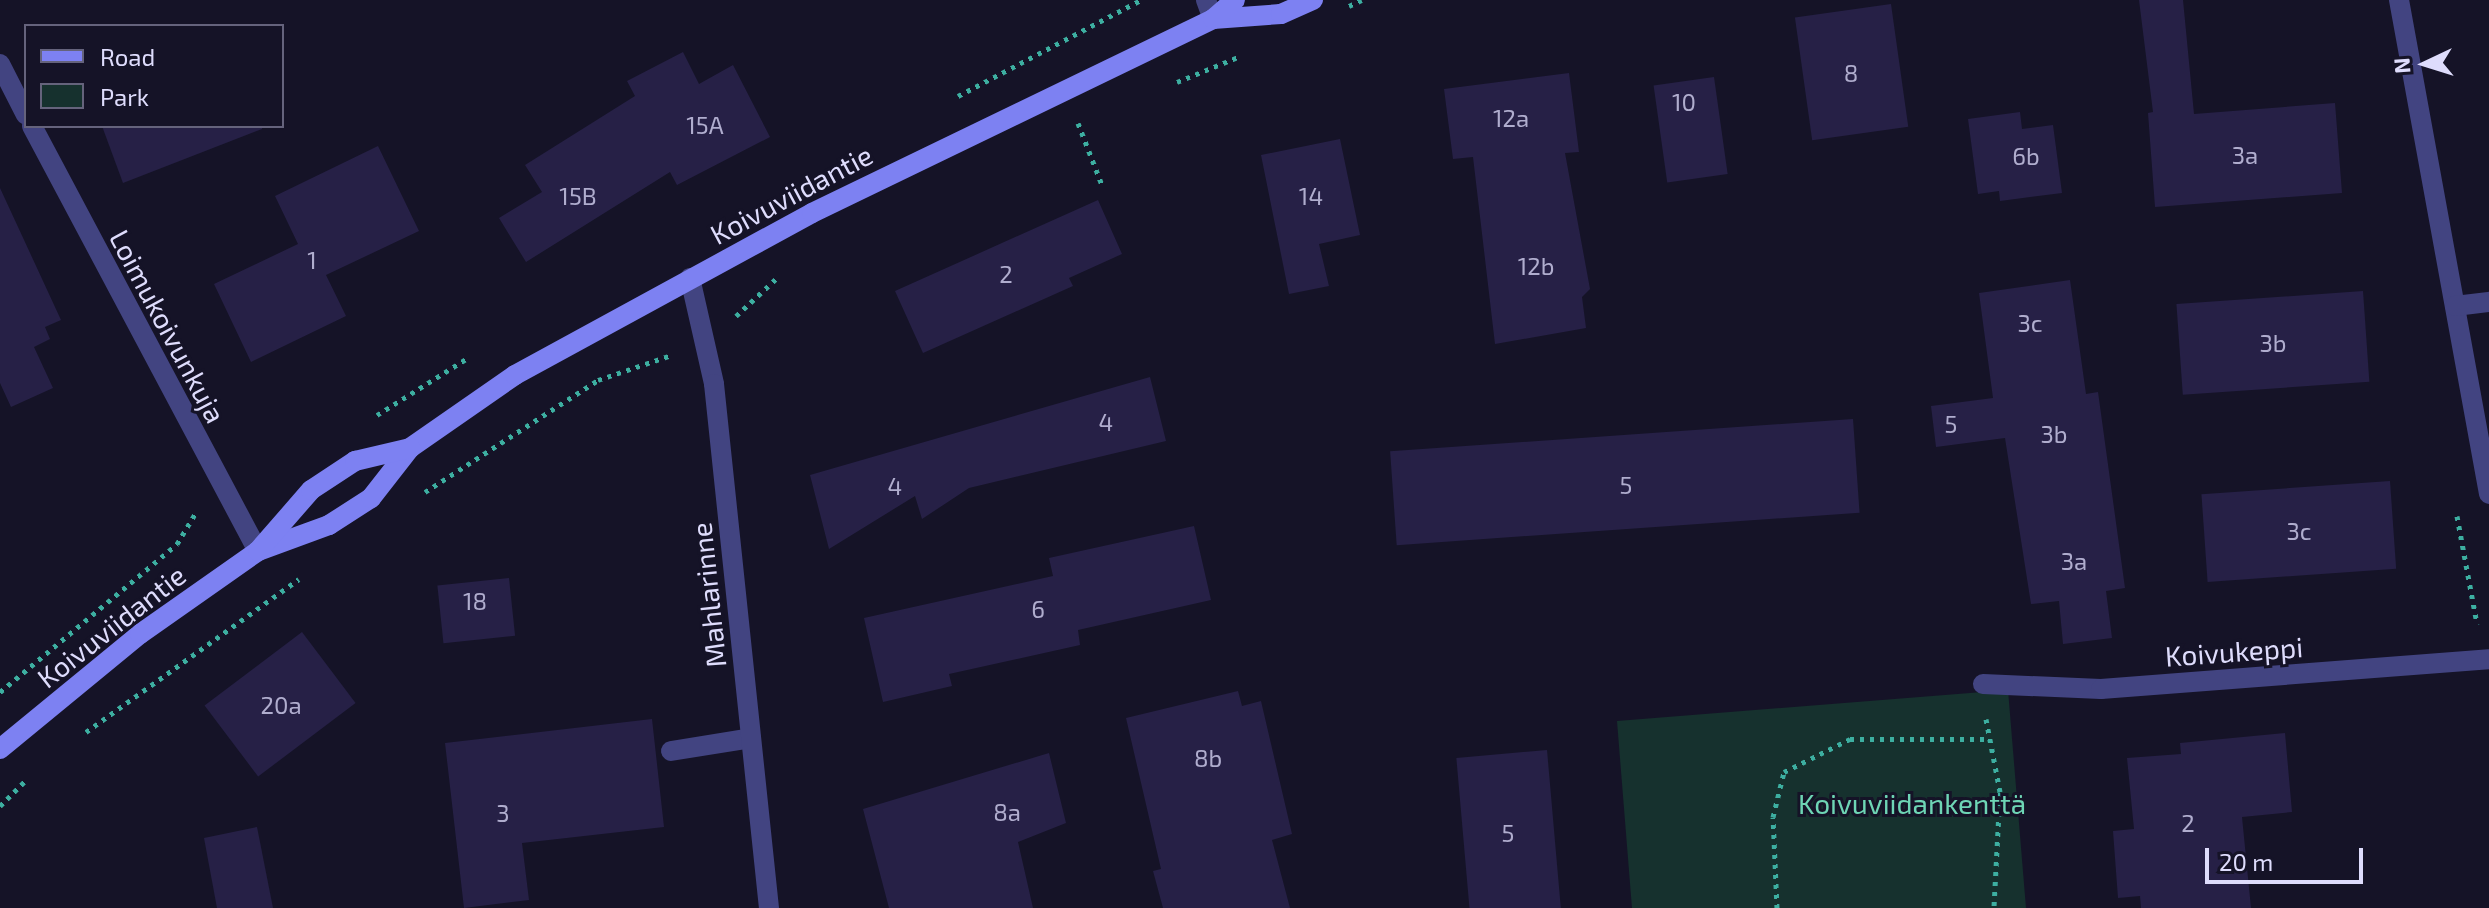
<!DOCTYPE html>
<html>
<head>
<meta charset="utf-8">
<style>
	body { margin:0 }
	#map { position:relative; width:2489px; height:908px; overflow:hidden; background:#151327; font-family:"Exo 2",sans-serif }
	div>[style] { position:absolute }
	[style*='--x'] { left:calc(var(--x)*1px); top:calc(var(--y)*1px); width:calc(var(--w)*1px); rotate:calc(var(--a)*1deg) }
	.green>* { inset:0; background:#16312e }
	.building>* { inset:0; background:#262046; transform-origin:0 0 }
	.path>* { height:5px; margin-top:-2.5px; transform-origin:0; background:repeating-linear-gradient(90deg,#3dafa1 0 4px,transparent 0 10px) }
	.lane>* { height:20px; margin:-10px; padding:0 10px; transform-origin:10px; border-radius:10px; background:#424481 }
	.street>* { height:20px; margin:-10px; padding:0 10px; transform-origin:10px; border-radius:10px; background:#424481 }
	.secondary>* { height:20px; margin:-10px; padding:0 10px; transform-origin:10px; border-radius:10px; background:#7d81f2 }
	span { translate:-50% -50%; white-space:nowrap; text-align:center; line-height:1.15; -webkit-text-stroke:6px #151327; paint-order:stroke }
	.number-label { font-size:24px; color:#b0adce }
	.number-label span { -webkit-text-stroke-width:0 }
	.street-label { font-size:28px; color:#dedcfc }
	.park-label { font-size:28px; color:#6ed5b5 }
	.legend { position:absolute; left:24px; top:24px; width:260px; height:104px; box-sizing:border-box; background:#151327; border:2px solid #65637c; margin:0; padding:10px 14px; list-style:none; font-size:24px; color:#dedcfc }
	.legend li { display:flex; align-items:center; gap:16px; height:40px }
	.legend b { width:40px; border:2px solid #65637c }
	.north { position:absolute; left:2385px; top:24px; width:80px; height:80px; -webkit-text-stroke:6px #151327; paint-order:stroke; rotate:266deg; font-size:22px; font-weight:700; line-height:32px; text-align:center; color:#dedcfc }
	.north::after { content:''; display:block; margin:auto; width:28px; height:36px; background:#dedcfc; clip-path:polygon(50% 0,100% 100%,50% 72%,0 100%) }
	.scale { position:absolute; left:2205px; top:848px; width:158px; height:36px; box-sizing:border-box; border:4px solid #dedcfc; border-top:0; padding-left:10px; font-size:24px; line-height:28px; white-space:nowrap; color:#dedcfc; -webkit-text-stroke:6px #151327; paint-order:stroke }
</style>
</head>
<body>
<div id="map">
	<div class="green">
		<div style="clip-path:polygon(2008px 690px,2026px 908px,1632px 908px,1617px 721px)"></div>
	</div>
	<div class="building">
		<div style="clip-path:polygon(2139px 0,2183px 0,2194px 114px,2335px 103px,2342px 193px,2155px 207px,2148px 113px,2153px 112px)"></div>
		<div style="left:1891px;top:4px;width:124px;height:97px;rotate:82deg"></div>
		<div style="clip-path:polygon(683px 52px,699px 84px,733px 65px,770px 137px,677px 185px,670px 172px,526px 262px,499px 218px,542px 192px,525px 165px,635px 96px,627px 81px)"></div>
		<div style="clip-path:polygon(1569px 73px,1579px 152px,1565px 153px,1590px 289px,1582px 297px,1586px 328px,1495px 344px,1473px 157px,1453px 159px,1444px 89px)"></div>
		<div style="left:1714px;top:77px;width:98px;height:61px;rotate:82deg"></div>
		<div style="clip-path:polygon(2020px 112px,2022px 129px,2053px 125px,2062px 193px,2000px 201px,1999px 191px,1978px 194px,1968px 119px)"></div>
		<div style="clip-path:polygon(102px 126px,262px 126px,262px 129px,123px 183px)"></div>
		<div style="clip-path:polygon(1340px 139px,1360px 235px,1319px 244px,1329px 286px,1289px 294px,1261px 155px)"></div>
		<div style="clip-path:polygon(378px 146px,419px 231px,326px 275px,346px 316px,251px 362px,214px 284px,298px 244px,275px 196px)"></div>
		<div style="clip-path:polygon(0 188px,61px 320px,45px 327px,50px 339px,34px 347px,53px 388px,11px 407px,0 383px)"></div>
		<div style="clip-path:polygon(1098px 200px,1122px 254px,1069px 278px,1073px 286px,923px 353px,895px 291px)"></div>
		<div style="clip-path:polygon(2070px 280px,2086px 394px,2098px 392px,2125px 588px,2106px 591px,2112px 638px,2063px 644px,2059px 601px,2031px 604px,2005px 438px,1936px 447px,1931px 406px,1993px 398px,1979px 293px)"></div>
		<div style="left:2363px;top:291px;width:91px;height:187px;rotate:86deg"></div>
		<div style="clip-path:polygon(1150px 377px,1166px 441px,969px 488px,922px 519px,915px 496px,829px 549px,810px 475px)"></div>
		<div style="left:1853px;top:419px;width:94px;height:464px;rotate:86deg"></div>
		<div style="left:2390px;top:481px;width:88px;height:189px;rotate:86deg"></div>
		<div style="clip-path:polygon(1194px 526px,1211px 600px,1078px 630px,1080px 645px,949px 674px,952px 686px,883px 702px,864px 618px,1053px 576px,1049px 558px)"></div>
		<div style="left:509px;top:578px;width:58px;height:72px;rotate:84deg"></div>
		<div style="left:302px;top:632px;width:89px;height:122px;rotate:53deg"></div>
		<div style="clip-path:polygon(1238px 691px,1242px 706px,1261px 701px,1292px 834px,1272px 840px,1290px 908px,1163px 908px,1153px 871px,1161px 869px,1126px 718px)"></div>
		<div style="clip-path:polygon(652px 719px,664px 827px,522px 843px,529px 900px,464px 908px,445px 743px)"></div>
		<div style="clip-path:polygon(2285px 733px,2292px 812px,2242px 817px,2251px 908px,2141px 908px,2140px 896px,2118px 898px,2113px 831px,2134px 829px,2127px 758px,2181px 754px,2180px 743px)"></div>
		<div style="left:1547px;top:750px;width:159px;height:91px;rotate:85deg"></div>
		<div style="clip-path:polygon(1049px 753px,1066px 823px,1018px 842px,1033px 908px,889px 908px,863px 809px)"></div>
		<div style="clip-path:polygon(257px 827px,273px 908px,217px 908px,204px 838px)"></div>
	</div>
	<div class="path">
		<div style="--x:1349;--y:6;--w:14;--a:-25"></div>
		<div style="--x:1177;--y:82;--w:66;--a:-22.3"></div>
		<div style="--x:958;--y:96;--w:207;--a:-27.7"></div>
		<div style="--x:1078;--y:123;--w:66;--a:68.8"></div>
		<div style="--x:736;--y:316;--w:57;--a:-42.9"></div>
		<div style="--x:377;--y:415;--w:105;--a:-32.2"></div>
		<div style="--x:425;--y:492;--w:206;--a:-32.9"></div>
		<div style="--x:598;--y:380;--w:75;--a:-18.7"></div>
		<div style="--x:2457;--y:516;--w:110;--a:79.5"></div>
		<div style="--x:0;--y:692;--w:231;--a:-39.9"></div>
		<div style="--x:177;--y:544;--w:37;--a:-59"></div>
		<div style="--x:1986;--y:719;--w:74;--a:79.1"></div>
		<div style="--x:2000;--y:792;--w:116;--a:93"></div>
		<div style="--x:86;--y:732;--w:262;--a:-35.7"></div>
		<div style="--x:0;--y:806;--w:40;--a:-45"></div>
		<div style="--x:1777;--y:908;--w:91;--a:-92.5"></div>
		<div style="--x:1773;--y:817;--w:46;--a:-76.3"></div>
		<div style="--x:1784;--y:772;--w:74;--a:-26.6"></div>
		<div style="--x:1850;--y:739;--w:138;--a:0"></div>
	</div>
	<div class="lane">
		<div style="--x:671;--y:751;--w:81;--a:-9.2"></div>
	</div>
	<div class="street">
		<div style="--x:1206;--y:0;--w:20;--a:70"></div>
		<div style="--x:2399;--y:0;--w:502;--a:79.67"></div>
		<div style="--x:0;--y:64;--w:57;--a:63"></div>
		<div style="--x:32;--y:126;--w:481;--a:62"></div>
		<div style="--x:690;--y:278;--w:109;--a:77.2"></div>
		<div style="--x:714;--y:384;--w:527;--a:84.01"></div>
		<div style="--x:2455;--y:306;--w:34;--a:-7"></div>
		<div style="--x:1983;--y:684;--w:118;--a:2.4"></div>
		<div style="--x:2101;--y:689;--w:389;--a:-4.4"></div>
	</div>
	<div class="secondary">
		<div style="--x:1213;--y:19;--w:68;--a:-4.2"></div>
		<div style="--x:1281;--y:14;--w:35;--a:-24"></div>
		<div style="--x:258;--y:551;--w:76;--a:-20.1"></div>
		<div style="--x:329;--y:525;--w:50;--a:-32.7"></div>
		<div style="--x:371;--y:498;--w:63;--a:-52"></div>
		<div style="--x:410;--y:448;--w:128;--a:-34.8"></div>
		<div style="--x:515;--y:375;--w:338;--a:-28.6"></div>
		<div style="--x:812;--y:213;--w:445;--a:-25.8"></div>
		<div style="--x:1213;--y:19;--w:29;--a:-41"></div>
		<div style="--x:0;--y:749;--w:181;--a:-39.4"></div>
		<div style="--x:140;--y:634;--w:144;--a:-35.1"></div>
		<div style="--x:258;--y:551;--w:81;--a:-49"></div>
		<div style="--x:311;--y:490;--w:53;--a:-33.4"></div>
		<div style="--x:355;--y:461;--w:57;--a:-13.3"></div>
	</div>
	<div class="number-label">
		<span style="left:1851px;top:73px">8</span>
		<span style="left:1684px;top:102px">10</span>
		<span style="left:1511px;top:118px">12a</span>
		<span style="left:705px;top:125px">15A</span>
		<span style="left:2245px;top:155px">3a</span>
		<span style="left:2026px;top:156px">6b</span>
		<span style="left:578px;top:196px">15B</span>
		<span style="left:1311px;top:196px">14</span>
		<span style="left:312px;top:260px">1</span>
		<span style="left:1536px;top:266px">12b</span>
		<span style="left:1006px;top:274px">2</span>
		<span style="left:2030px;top:323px">3c</span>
		<span style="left:2273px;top:343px">3b</span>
		<span style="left:1106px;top:422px">4</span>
		<span style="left:1951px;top:424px">5</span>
		<span style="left:2054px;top:434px">3b</span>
		<span style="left:1626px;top:485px">5</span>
		<span style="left:895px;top:486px">4</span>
		<span style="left:2299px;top:531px">3c</span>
		<span style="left:2074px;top:561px">3a</span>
		<span style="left:475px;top:601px">18</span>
		<span style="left:1038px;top:609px">6</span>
		<span style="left:281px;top:705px">20a</span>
		<span style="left:1208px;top:758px">8b</span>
		<span style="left:1007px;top:812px">8a</span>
		<span style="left:503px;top:813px">3</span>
		<span style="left:2188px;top:823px">2</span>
		<span style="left:1508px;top:833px">5</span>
	</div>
	<div class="street-label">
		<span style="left:791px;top:194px;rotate:-28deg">Koivuviidantie</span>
		<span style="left:168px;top:326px;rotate:62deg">Loimukoivunkuja</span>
		<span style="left:708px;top:595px;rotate:-96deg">Mahlarinne</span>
		<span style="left:111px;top:626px;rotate:-38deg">Koivuviidantie</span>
		<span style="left:2234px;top:651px;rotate:-4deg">Koivukeppi</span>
	</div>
	<div class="park-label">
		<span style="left:1912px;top:803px">Koivuviidankenttä</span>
	</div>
	<ul class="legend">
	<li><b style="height:10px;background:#7d81f2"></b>Road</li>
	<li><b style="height:22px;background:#16312e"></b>Park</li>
	</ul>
	<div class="north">N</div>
	<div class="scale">20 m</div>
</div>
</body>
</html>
